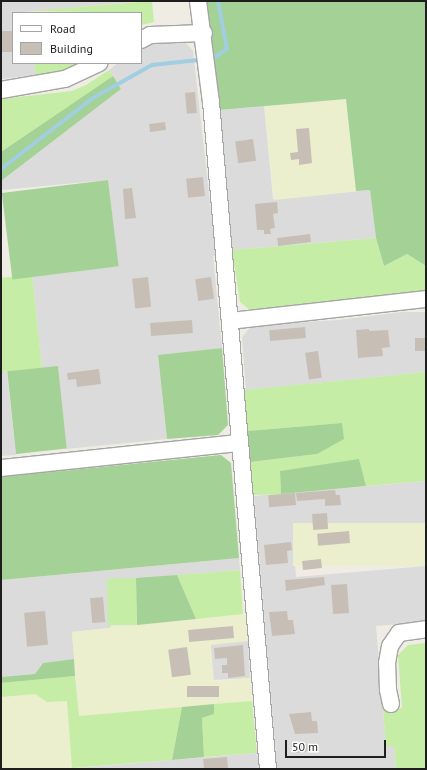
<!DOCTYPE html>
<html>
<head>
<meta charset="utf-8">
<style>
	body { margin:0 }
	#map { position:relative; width:427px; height:770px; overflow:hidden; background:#efece3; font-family:"PT Sans",sans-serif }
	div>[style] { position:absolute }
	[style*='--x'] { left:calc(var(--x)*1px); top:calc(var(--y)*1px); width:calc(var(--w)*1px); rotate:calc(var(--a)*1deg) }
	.residential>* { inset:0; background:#dcdbdb; transform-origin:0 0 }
	.farmland>* { inset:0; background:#ebefcd; transform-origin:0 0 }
	.grass>* { inset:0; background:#c5eda6; transform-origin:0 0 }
	.forest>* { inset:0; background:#a4d195; transform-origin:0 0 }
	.stream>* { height:4px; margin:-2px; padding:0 2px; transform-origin:2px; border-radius:2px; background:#a1cee0 }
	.building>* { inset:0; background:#c7bfb6; transform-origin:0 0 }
	.roads { filter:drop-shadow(1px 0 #a5a5a5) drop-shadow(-1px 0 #a5a5a5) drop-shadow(0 1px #a5a5a5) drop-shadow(0 -1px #a5a5a5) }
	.street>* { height:16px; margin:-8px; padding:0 8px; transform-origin:8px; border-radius:8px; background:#fff }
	span { translate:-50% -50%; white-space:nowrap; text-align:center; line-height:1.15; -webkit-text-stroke:3.5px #fff; paint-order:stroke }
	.frame { position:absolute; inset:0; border:2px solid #1e1e1e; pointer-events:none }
	.legend { position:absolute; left:12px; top:12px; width:130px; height:52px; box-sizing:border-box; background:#fff; border:1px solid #a5a5a5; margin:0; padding:5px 7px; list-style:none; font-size:12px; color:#1e1e1e }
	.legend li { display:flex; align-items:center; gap:8px; height:20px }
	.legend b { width:20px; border:1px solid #a5a5a5 }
	.scale { position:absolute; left:285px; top:740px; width:101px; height:18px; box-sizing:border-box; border:2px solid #1e1e1e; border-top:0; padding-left:5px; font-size:12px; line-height:14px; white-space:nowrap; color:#1e1e1e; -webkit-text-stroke:3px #fff; paint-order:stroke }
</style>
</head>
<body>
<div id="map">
	<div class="residential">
		<div style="clip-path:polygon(1px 1px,146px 1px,13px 13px,13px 63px,34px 63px,36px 75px,1px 79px)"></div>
		<div style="clip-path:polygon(183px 40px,193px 51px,216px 256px,213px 256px,222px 348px,158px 356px,167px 439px,66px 449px,58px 367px,42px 368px,32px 274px,118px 265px,108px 180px,1px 190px,1px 181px,121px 89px,109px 70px,118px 63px,141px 63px,141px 48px,151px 44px)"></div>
		<div style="clip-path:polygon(264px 106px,273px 199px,370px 190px,376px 238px,232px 250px,219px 110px)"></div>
		<div style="clip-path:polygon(403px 312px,426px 312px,426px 372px,246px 390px,242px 337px,252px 325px,338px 320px)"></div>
		<div style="clip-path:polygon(1px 372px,7px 372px,16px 455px,1px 456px)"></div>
		<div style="clip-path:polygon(426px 481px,426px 523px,293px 534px,296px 577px,426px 566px,426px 622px,376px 626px,386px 746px,394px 746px,396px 769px,274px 769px,273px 755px,276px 755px,254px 496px)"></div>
		<div style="clip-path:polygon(239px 558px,240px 570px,107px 581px,111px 628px,72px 632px,74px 659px,43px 663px,35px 674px,1px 677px,1px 580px)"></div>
		<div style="left:248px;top:641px;width:37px;height:38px;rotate:87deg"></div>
		<div style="clip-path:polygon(257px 753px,259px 769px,65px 769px)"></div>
	</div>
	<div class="farmland">
		<div style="left:346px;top:98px;width:94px;height:82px;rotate:84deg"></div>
		<div style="left:426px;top:523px;width:43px;height:133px;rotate:90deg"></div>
		<div style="clip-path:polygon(245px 613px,248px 641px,211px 645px,214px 682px,250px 678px,252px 701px,79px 716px,72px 632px)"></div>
		<div style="clip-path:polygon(36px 694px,47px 702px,68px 701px,72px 768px,1px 769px,1px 697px)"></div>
	</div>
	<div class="grass">
		<div style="clip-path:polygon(152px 1px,154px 22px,141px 25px,141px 13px,29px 11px)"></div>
		<div style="clip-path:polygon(34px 63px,83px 63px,72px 69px,36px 75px)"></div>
		<div style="clip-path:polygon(109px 70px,113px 76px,1px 152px,1px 99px,72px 91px,86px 85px)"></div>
		<div style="clip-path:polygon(376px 238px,384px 266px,407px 254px,426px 266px,426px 293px,250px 310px,240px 302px,232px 250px)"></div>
		<div style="clip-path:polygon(32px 274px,42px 368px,1px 372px,1px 278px)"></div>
		<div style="clip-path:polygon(426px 372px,426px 481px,366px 486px,359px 460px,280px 471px,281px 494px,252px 495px,250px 462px,317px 454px,342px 423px,247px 431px,243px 390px)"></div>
		<div style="clip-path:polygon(240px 570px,243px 614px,196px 619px,177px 575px)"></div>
		<div style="left:136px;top:578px;width:47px;height:29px;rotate:89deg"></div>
		<div style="clip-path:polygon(426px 643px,426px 769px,396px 769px,394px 746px,386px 746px,383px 709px,402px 708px,398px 655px,408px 645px)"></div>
		<div style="clip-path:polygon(75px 676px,79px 716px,182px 707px,172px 760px,72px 768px,67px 701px,47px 702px,35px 694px,1px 697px,1px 683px)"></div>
		<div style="clip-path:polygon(252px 701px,257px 753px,204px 757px,202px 718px,214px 714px,214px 704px)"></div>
	</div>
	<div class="forest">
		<div style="clip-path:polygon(205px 1px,426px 1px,426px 266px,407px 254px,384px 266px,376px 238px,370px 190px,356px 191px,346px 99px,219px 110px)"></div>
		<div style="clip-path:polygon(113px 76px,121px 89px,1px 181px,1px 152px)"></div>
		<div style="left:108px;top:180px;width:87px;height:107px;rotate:83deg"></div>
		<div style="clip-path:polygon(222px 348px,228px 425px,218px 435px,167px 439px,158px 355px)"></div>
		<div style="left:58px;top:366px;width:83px;height:51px;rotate:84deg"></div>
		<div style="clip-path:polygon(342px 423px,344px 439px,317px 454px,250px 462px,247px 431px)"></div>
		<div style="clip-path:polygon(221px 455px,231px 463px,239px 558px,1px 580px,1px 477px)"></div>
		<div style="clip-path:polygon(359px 459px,366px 486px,281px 494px,280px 471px)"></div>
		<div style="clip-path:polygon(177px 575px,196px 619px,137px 625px,136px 578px)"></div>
		<div style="clip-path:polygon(74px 659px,75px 676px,1px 683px,1px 677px,35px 674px,43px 663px)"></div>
		<div style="clip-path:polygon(214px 704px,214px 714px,202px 718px,204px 757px,172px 760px,182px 707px)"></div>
	</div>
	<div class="stream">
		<div style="--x:214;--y:58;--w:16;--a:-35"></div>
		<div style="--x:227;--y:49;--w:49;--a:-100.6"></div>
		<div style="--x:1;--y:169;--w:116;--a:-37.7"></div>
		<div style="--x:93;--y:98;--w:68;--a:-29.2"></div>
		<div style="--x:152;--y:65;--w:46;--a:-6.2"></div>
	</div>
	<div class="building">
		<div style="left:13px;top:31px;width:21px;height:12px;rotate:90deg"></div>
		<div style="left:195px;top:92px;width:21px;height:10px;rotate:85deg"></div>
		<div style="left:165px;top:122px;width:8px;height:16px;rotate:83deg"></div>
		<div style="clip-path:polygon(309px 128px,312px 163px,299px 165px,299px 159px,291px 160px,290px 153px,298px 152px,296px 129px)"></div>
		<div style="left:253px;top:139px;width:22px;height:18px;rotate:82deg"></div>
		<div style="left:203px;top:177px;width:19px;height:17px;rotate:84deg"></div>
		<div style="clip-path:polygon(132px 188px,136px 218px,125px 219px,123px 189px)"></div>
		<div style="clip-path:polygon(277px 202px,278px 213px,273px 214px,275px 228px,270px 229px,271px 234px,264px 234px,264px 230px,257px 230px,255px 204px)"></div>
		<div style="left:310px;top:234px;width:8px;height:33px;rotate:83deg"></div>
		<div style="left:148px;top:277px;width:30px;height:16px;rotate:84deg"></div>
		<div style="left:211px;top:277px;width:22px;height:16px;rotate:82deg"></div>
		<div style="left:192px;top:320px;width:13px;height:42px;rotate:86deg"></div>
		<div style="left:305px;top:327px;width:11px;height:36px;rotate:85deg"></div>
		<div style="clip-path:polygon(369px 329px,369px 331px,388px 330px,390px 347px,382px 348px,383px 356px,358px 358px,356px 330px)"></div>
		<div style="left:426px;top:338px;width:13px;height:11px;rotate:90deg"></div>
		<div style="left:318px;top:351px;width:27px;height:13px;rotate:82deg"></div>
		<div style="clip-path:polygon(99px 369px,101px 384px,77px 387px,76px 379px,68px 380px,67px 373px)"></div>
		<div style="clip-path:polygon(335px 490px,336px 495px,340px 495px,341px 505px,325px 506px,325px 499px,297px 501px,296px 493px)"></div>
		<div style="left:295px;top:493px;width:12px;height:27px;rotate:85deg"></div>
		<div style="left:327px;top:513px;width:16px;height:15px;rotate:86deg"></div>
		<div style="left:349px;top:531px;width:12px;height:32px;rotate:85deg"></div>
		<div style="clip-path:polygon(291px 542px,292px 550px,287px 551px,288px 563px,266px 565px,264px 545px)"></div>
		<div style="left:321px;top:559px;width:9px;height:19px;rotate:84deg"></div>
		<div style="clip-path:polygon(324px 577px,325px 585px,286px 591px,285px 580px)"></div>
		<div style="left:347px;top:584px;width:29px;height:16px;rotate:86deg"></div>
		<div style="left:103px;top:597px;width:25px;height:13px;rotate:85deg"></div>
		<div style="left:45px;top:611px;width:34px;height:21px;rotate:85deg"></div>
		<div style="clip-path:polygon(287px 611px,288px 620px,293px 620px,295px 634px,272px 636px,269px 612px)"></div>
		<div style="left:233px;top:626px;width:12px;height:45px;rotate:85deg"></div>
		<div style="clip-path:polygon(243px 645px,245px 676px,228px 678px,228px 673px,222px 673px,222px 665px,227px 665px,227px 658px,215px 659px,214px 648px)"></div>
		<div style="left:187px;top:647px;width:28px;height:19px;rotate:82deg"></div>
		<div style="left:187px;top:686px;width:32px;height:11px"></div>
		<div style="clip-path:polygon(311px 712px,312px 721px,317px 721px,318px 733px,295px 734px,289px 714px)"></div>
		<div style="left:315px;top:743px;width:7px;height:23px;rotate:82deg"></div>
		<div style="left:227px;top:757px;width:12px;height:24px;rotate:85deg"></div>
	</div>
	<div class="roads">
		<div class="street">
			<div style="--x:198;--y:1;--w:102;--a:82.7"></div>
			<div style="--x:211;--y:102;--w:669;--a:85.12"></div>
			<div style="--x:141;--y:40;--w:10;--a:-29"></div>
			<div style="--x:150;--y:35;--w:54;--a:-2.1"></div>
			<div style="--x:1;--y:90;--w:65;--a:-9.8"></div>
			<div style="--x:65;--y:79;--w:38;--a:-25"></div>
			<div style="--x:230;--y:321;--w:197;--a:-6.4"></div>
			<div style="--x:1;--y:468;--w:240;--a:-6"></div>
			<div style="--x:391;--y:704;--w:14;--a:-102"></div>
			<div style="--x:388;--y:690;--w:27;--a:-92"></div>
			<div style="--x:387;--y:663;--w:17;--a:-80"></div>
			<div style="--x:390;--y:646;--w:16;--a:-55"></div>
			<div style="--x:399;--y:633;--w:27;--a:-8"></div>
		</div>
	</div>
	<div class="frame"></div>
	<ul class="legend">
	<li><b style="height:5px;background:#fff"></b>Road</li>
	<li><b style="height:11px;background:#c7bfb6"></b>Building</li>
	</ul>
	<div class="scale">50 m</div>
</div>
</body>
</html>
